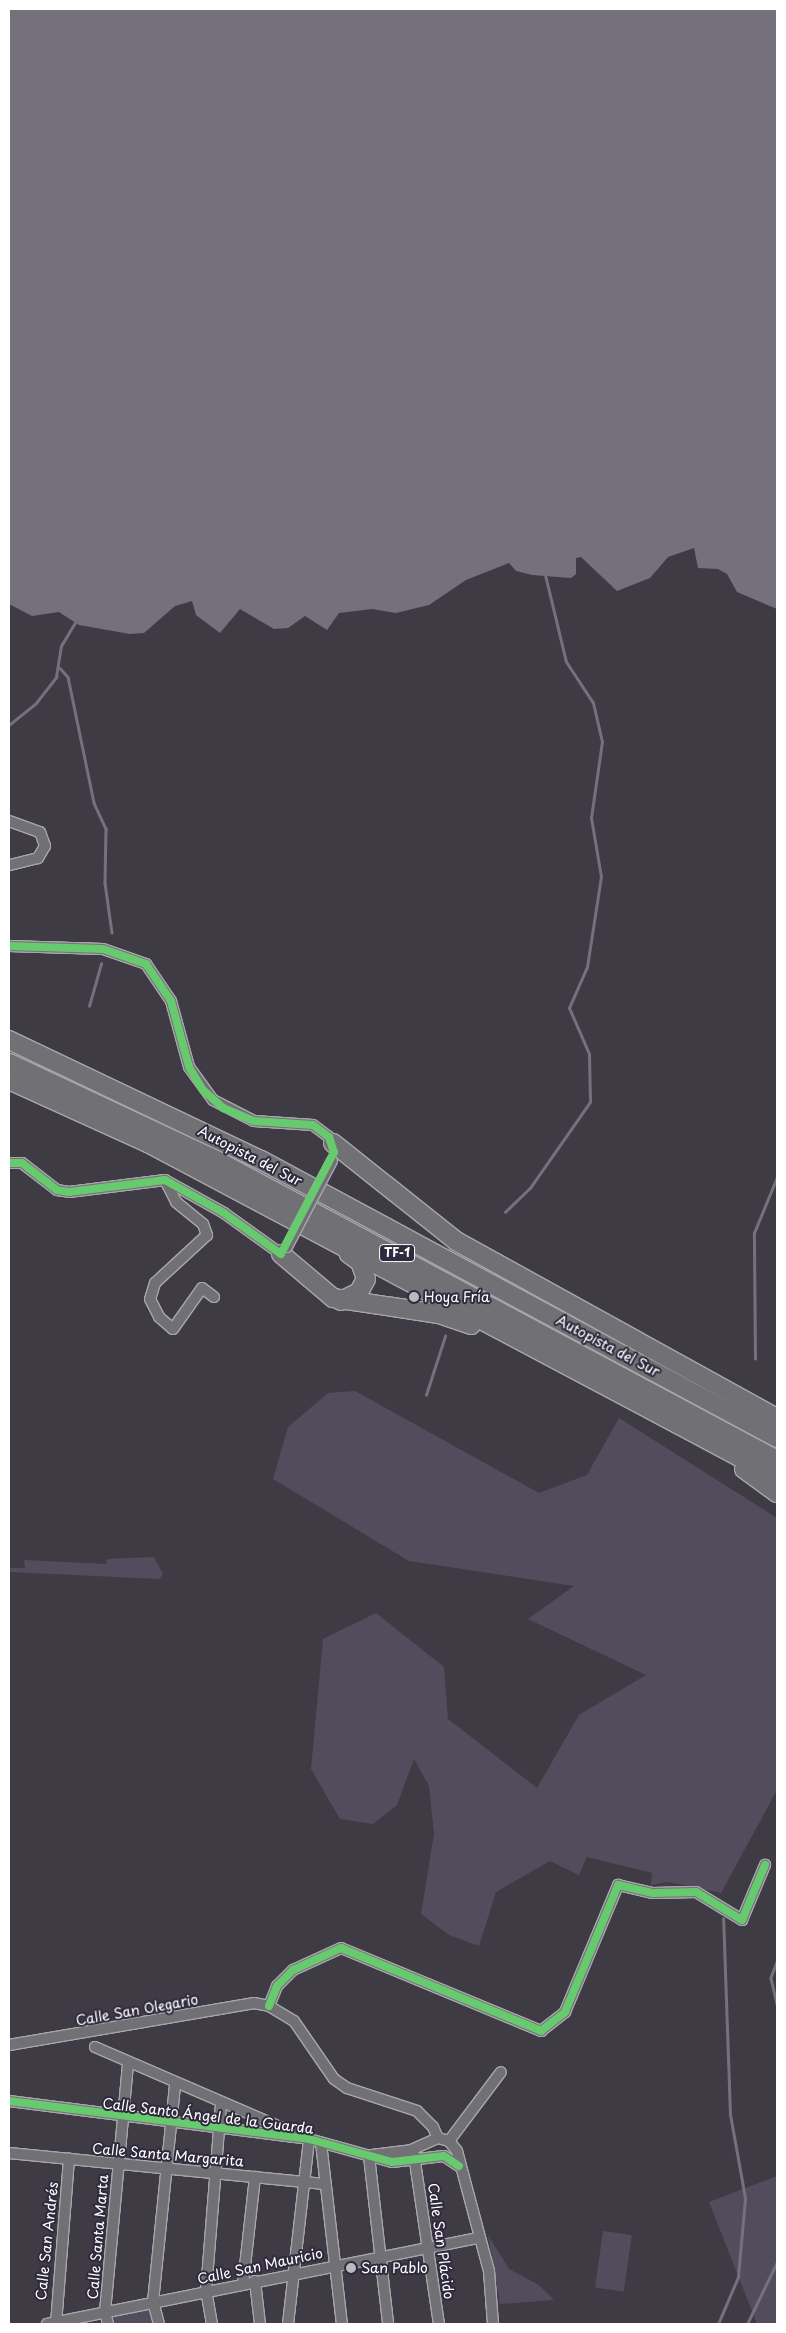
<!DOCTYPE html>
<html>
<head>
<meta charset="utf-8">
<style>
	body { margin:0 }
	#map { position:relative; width:786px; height:2333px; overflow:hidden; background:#3e3b45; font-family:"Playpen Sans",sans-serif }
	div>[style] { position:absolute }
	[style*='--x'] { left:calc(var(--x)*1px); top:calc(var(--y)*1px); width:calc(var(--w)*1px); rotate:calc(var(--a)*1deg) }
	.green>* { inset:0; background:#524d5c; transform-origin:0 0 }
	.water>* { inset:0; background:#74717d }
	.stream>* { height:2.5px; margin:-1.25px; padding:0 1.25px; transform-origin:1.25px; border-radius:1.25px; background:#74717d }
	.roads { filter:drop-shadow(1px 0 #a8a7ab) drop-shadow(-1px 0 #a8a7ab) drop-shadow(0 1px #a8a7ab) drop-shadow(0 -1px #a8a7ab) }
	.street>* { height:10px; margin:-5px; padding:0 5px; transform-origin:5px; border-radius:5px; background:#717074 }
	.highway>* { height:18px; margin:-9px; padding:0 9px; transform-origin:9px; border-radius:9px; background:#717074 }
	.bridges { filter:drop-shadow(1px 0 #a8a7ab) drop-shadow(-1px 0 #a8a7ab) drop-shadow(0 1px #a8a7ab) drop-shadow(0 -1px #a8a7ab) }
	.street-bridge>* { height:10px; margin:-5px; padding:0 5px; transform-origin:5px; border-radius:5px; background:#717074 }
	.cycleway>* { height:8px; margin:-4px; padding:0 4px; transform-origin:4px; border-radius:4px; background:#67ca6e }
	.dots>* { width:14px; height:14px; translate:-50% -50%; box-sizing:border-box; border:2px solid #2f2a3d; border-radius:50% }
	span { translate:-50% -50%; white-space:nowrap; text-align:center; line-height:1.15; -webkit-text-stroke:4px #2f2a3d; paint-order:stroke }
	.shield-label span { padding:1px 4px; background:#2f2a3d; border:1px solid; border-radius:4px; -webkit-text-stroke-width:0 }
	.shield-label { font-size:12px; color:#fff; font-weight:700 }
	.street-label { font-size:14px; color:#fff }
	.poi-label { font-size:14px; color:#fff }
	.left { translate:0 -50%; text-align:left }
	.frame { position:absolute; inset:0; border:10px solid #fff; pointer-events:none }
</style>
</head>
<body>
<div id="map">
	<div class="green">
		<div style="clip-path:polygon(355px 1391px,539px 1493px,587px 1475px,619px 1418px,777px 1518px,777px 1790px,721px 1893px,668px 1882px,651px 1885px,652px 1873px,587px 1857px,579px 1875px,550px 1861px,496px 1892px,479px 1946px,449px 1935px,421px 1914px,434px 1834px,429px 1786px,414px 1759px,397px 1805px,373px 1824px,340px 1819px,311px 1769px,323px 1639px,376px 1613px,444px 1667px,448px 1719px,537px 1788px,579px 1715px,646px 1675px,528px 1619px,574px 1586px,409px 1561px,273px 1479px,288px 1427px,328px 1393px)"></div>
		<div style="clip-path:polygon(154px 1557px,163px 1574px,160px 1579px,9px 1572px,9px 1568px,25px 1568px,24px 1560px,106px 1564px,107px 1559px)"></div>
		<div style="clip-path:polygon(777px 2176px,777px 2324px,757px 2324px,709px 2202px)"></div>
		<div style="left:603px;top:2231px;width:29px;height:57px;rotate:8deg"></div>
		<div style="clip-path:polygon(488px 2235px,509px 2269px,539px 2285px,554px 2300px,500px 2304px)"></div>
		<div style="clip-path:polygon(153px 2302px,159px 2324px,108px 2324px,105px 2312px)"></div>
	</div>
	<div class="water">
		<div style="clip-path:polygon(9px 9px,777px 9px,777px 609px,737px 592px,727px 574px,718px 569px,698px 568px,694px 548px,668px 557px,650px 578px,617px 591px,581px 557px,576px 558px,576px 574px,571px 578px,532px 575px,516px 571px,509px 563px,466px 580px,429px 605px,396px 613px,372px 609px,339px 613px,327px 630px,305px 616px,288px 628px,274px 629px,240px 609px,220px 633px,196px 615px,192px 601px,175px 606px,144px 633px,130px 634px,79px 625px,59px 612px,32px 616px,9px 604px)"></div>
	</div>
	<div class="stream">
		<div style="--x:60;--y:668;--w:12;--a:48"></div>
		<div style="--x:68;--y:677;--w:129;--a:78.3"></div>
		<div style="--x:94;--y:803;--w:29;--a:65"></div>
		<div style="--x:106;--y:829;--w:54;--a:91.1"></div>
		<div style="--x:105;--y:883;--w:50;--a:82"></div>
		<div style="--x:9;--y:725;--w:35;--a:-39"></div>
		<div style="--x:36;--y:703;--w:33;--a:-52"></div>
		<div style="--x:56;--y:677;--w:31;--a:-81"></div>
		<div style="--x:61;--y:646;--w:27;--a:-59"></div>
		<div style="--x:89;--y:1006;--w:44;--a:-74.1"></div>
		<div style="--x:505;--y:1212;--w:35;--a:-44"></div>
		<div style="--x:530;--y:1188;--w:105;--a:-55.1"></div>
		<div style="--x:590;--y:1102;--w:48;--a:-91.2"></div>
		<div style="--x:589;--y:1054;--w:50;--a:-113.5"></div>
		<div style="--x:569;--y:1008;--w:45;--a:-66.3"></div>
		<div style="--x:587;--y:967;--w:91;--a:-81.2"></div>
		<div style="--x:601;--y:877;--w:60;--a:-99.6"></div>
		<div style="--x:591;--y:818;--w:77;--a:-81.8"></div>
		<div style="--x:602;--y:742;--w:40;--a:-103"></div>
		<div style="--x:593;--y:703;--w:49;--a:-123.4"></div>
		<div style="--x:566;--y:662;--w:89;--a:-103.6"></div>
		<div style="--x:755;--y:1359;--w:126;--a:-90.5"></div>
		<div style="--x:754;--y:1233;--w:61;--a:-67.7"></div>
		<div style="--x:426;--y:1395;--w:62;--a:-72.1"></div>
		<div style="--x:777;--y:1962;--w:17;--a:111"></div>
		<div style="--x:771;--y:1978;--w:26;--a:77"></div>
		<div style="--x:661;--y:2324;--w:27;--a:0"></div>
		<div style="--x:718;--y:2324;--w:51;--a:-66.9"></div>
		<div style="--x:738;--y:2277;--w:79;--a:-84.9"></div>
		<div style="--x:745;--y:2198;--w:84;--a:-100.2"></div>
		<div style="--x:730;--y:2115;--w:196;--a:-92"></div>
		<div style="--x:747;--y:2324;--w:69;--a:-64.2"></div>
	</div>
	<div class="roads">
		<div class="street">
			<div style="--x:9;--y:821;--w:33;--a:20"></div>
			<div style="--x:40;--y:832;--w:15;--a:70"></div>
			<div style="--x:45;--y:846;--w:14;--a:120"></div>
			<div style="--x:38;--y:858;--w:30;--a:166"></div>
			<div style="--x:9;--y:946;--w:94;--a:1.8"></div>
			<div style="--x:103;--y:949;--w:46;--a:19.2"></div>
			<div style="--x:146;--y:964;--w:45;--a:56"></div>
			<div style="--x:171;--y:1001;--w:68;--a:74.7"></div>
			<div style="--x:189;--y:1067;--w:41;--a:54"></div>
			<div style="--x:213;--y:1100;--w:46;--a:27.1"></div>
			<div style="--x:254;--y:1121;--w:59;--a:3.9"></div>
			<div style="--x:313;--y:1125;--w:20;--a:37"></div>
			<div style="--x:329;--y:1137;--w:12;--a:66"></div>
			<div style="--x:9;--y:1163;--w:13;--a:0"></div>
			<div style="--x:22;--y:1163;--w:44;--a:37.6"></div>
			<div style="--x:57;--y:1190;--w:12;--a:9"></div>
			<div style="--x:69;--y:1192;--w:97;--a:-7.1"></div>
			<div style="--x:165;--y:1180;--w:68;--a:29.2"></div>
			<div style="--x:224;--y:1213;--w:70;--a:35.7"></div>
			<div style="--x:281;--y:1254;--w:4;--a:-45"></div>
			<div style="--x:165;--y:1180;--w:25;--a:63"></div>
			<div style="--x:176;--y:1202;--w:35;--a:39"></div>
			<div style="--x:203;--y:1224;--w:12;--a:70"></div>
			<div style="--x:207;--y:1235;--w:71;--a:137.3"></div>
			<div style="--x:155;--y:1283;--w:17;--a:107"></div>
			<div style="--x:150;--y:1299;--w:20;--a:63"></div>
			<div style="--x:159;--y:1317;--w:18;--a:41"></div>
			<div style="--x:173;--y:1329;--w:50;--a:-54.7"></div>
			<div style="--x:202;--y:1288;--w:15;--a:37"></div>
			<div style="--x:269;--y:2006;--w:22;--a:-68"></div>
			<div style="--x:277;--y:1986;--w:23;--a:-45"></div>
			<div style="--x:293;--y:1970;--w:53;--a:-24.6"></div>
			<div style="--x:341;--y:1948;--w:217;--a:22.5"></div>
			<div style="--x:541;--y:2031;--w:31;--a:-38"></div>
			<div style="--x:565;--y:2012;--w:138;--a:-67.3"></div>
			<div style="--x:618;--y:1885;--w:36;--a:13"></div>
			<div style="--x:653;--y:1893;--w:43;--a:-1.3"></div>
			<div style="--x:696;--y:1892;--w:54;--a:31.3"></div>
			<div style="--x:742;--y:1920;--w:60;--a:-67.3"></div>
			<div style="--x:9;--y:2045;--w:249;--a:-9.7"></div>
			<div style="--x:254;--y:2003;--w:15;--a:11"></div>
			<div style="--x:269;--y:2006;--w:29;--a:31"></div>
			<div style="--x:294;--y:2021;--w:70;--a:55.4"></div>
			<div style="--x:334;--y:2079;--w:16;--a:35"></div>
			<div style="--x:347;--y:2088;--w:74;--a:18.2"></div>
			<div style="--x:417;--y:2111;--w:23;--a:45"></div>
			<div style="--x:433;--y:2127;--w:12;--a:66"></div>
			<div style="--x:95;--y:2047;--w:224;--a:23.4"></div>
			<div style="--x:9;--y:2101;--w:302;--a:7.2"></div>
			<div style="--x:309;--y:2139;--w:86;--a:15.5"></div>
			<div style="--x:392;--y:2162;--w:52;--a:-6.6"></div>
			<div style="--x:444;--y:2156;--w:18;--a:34"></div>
			<div style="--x:449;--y:2141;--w:86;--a:-53"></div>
			<div style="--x:321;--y:2143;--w:182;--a:83.4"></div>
			<div style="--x:9;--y:2153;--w:317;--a:5.6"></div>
			<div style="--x:372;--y:2155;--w:39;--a:-7"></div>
			<div style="--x:411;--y:2150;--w:30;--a:-24"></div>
			<div style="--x:438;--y:2138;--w:11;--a:15"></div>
			<div style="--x:449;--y:2141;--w:13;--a:51"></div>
			<div style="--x:457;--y:2151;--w:124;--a:75.1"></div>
			<div style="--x:489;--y:2271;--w:53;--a:85.7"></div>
			<div style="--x:414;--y:2155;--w:171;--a:81.6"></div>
			<div style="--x:369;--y:2156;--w:169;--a:83.5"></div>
			<div style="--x:255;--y:2281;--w:43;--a:83.4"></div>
			<div style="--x:243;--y:2284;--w:108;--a:-83.6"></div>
			<div style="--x:47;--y:2324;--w:440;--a:-11.3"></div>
			<div style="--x:56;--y:2324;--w:166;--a:-85.5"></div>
			<div style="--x:108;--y:2324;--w:12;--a:-104"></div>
			<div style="--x:105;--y:2312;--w:251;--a:-84.7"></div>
			<div style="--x:159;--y:2324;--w:23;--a:-105"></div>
			<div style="--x:153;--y:2302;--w:219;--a:-84.2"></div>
			<div style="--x:212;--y:2324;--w:34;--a:-100"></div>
			<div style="--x:206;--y:2291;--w:189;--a:-85.4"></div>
			<div style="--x:288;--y:2324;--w:186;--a:-83.5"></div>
		</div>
		<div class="highway">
			<div style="--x:9;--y:1040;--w:279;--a:25.5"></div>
			<div style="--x:261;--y:1160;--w:586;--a:28.31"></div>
			<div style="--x:9;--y:1063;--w:229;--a:25.1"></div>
			<div style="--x:216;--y:1160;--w:636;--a:28.14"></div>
			<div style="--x:9;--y:1080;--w:153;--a:24.4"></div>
			<div style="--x:148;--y:1143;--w:712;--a:27.97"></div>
			<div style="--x:333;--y:1143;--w:157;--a:38.5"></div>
			<div style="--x:456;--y:1241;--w:367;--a:28.9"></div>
			<div style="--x:281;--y:1254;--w:68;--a:40.2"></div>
			<div style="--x:333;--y:1298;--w:107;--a:8.6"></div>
			<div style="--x:439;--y:1314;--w:34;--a:19"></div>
			<div style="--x:341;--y:1301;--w:20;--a:-27"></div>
			<div style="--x:359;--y:1292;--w:15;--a:-62"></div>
			<div style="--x:366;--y:1279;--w:18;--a:-109"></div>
			<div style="--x:360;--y:1262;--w:14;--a:-144"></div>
			<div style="--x:744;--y:1469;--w:41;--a:36"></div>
		</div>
	</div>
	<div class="bridges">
		<div class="street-bridge">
			<div style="--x:287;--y:1247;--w:97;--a:-62.4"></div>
		</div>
	</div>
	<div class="cycleway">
		<div style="--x:9;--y:946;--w:94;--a:1.8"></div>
		<div style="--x:103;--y:949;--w:46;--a:19.2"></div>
		<div style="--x:146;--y:964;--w:45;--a:56"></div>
		<div style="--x:171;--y:1001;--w:68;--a:74.7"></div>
		<div style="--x:189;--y:1067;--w:27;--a:59"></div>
		<div style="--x:203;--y:1090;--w:27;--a:42"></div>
		<div style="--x:223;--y:1108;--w:34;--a:23"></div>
		<div style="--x:254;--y:1121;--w:59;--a:3.9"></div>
		<div style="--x:313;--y:1125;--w:20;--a:37"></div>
		<div style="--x:329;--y:1137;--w:16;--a:72"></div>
		<div style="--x:334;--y:1152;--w:115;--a:117.5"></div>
		<div style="--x:281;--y:1254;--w:70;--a:-144.3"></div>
		<div style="--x:224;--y:1213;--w:68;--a:-150.8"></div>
		<div style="--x:165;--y:1180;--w:97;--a:172.9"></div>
		<div style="--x:69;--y:1192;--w:12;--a:-171"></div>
		<div style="--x:57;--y:1190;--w:44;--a:-142.4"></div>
		<div style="--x:22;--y:1163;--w:13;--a:180"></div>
		<div style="--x:269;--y:2006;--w:22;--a:-68"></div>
		<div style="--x:277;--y:1986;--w:23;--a:-45"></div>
		<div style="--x:293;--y:1970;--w:53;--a:-24.6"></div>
		<div style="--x:341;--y:1948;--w:217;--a:22.5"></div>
		<div style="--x:541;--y:2031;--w:31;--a:-38"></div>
		<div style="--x:565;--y:2012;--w:138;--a:-67.3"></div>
		<div style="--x:618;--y:1885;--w:36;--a:13"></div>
		<div style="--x:653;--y:1893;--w:43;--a:-1.3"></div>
		<div style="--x:696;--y:1892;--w:54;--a:31.3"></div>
		<div style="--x:742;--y:1920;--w:60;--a:-67.3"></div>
		<div style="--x:9;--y:2101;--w:302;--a:7.2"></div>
		<div style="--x:309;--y:2139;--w:86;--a:15.5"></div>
		<div style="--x:392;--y:2162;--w:52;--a:-6.6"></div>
		<div style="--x:444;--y:2156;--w:18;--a:34"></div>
	</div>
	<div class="dots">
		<div style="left:414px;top:1297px;background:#bbbabe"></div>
		<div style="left:351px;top:2268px;background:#bbbabe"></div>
	</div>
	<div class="shield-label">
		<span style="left:397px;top:1253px">TF-1</span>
	</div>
	<div class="street-label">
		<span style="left:250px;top:1156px;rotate:27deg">Autopista del Sur</span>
		<span style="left:608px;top:1346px;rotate:28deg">Autopista del Sur</span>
		<span style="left:137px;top:2010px;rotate:-10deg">Calle San Olegario</span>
		<span style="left:208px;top:2116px;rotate:7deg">Calle Santo Ángel de la Guarda</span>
		<span style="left:168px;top:2155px;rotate:5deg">Calle Santa Margarita</span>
		<span style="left:98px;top:2237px;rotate:-85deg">Calle Santa Marta</span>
		<span style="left:47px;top:2241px;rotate:-84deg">Calle San Andrés</span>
		<span style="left:441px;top:2241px;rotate:82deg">Calle San Plácido</span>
		<span style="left:260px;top:2266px;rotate:-12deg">Calle San Mauricio</span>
	</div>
	<div class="poi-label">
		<span class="left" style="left:424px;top:1297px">Hoya Fría</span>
		<span class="left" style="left:361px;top:2268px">San Pablo</span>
	</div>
	<div class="frame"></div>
</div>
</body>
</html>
